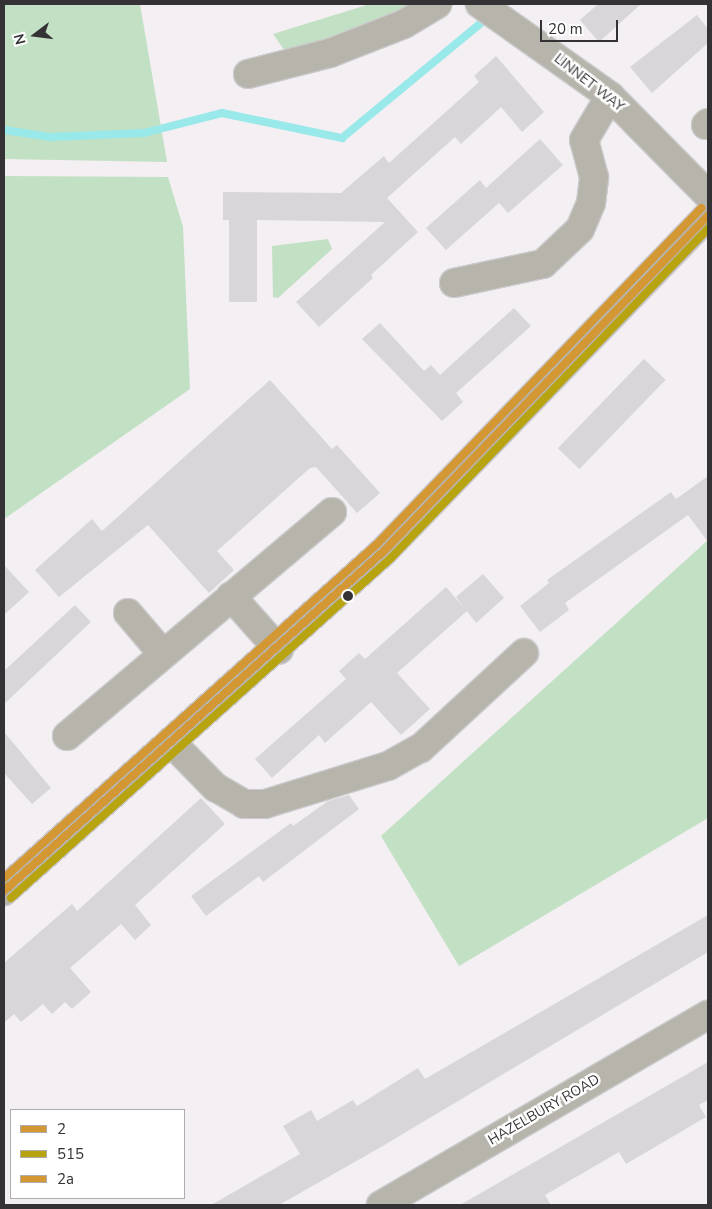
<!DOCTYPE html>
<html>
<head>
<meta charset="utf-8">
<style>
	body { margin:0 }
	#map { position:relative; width:712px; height:1209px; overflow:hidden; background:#f3eff2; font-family:"Nunito Sans",sans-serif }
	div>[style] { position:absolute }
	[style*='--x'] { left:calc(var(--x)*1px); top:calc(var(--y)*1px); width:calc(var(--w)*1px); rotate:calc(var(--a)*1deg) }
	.green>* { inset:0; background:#c2e0c3 }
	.stream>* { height:8px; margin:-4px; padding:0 4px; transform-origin:4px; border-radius:4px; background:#99e8ea }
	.building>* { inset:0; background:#d8d6d8; transform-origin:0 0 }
	.roads { filter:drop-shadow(1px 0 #cccacc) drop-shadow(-1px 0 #cccacc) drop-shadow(0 1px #cccacc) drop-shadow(0 -1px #cccacc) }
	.minor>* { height:28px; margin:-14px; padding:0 14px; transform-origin:14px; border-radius:14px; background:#b7b4ac }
	.bus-1>* { height:8px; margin:-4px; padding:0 4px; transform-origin:4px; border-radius:4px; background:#d39733 }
	.bus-2>* { height:8px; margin:-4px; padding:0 4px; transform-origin:4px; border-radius:4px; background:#b7a410 }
	.bus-3>* { height:8px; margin:-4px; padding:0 4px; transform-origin:4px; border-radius:4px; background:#d39733 }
	.dots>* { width:14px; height:14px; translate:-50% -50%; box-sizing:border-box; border:2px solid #fff; border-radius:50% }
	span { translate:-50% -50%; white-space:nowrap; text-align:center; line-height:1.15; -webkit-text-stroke:5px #fff; paint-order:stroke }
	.street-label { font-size:14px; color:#343234 }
	.frame { position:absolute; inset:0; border:5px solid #343234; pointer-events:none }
	.legend { position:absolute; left:10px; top:1109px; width:175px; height:90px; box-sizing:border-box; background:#fff; border:1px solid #aeadae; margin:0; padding:6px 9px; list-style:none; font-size:15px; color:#343234 }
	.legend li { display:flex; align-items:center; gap:10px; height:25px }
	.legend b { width:25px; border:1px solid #aeadae }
	.north { position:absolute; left:10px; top:10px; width:50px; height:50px; -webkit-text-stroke:4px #fff; paint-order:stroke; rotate:255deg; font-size:14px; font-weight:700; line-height:20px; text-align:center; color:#343234 }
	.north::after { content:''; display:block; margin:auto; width:18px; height:22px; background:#343234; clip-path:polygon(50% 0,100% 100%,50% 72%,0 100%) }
	.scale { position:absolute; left:540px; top:20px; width:78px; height:22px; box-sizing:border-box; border:2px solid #343234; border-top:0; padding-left:6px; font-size:15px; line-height:18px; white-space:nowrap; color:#343234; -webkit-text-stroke:4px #fff; paint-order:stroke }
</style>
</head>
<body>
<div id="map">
	<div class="green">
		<div style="clip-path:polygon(4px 4px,140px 4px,167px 162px,4px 159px)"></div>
		<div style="clip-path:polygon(370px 4px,425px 4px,369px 30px,285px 51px,273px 34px)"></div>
		<div style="clip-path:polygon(4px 176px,168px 177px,183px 227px,190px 389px,4px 519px)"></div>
		<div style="clip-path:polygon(328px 239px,332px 249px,278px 298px,273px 297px,272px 246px)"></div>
		<div style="clip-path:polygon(708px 540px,708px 818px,459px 966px,381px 836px)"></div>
	</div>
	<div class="stream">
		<div style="--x:4;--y:130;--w:47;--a:8.7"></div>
		<div style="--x:50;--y:137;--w:94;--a:-2.4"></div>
		<div style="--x:144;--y:133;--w:81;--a:-14.4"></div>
		<div style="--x:222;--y:113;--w:123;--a:11.8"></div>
		<div style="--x:342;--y:138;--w:210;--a:-39.6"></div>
	</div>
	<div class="building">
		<div style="clip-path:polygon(598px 4px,641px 4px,599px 42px,580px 20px)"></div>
		<div style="clip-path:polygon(697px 15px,708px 29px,708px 43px,652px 93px,630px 67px)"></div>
		<div style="clip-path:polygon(496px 56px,544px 112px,522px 132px,501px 107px,461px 144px,455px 137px,387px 198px,418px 232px,371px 275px,373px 278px,319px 327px,296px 302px,385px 222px,257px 220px,257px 302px,229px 302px,229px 220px,223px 220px,223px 192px,341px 193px,384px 156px,389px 163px,479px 82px,474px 76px)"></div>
		<div style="clip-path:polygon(540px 139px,563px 165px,508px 213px,499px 203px,446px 250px,426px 228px,480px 180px,486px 188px)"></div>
		<div style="clip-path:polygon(514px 308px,531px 326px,456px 393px,463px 402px,442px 421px,362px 339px,380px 323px,424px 371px,431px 365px,440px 375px)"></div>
		<div style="left:644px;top:359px;width:30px;height:124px;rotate:44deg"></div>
		<div style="clip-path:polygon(270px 380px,332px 449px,337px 445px,380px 493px,357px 513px,316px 467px,310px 468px,217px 551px,234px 570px,209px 593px,148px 525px,59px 597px,35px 570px,92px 519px,102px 531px)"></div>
		<div style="clip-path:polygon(708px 476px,708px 542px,688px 515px,565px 603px,569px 610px,540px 632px,520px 606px,549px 583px,547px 580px,671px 492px,676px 499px)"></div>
		<div style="clip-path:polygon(4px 565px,29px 592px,4px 615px)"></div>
		<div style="clip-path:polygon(483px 574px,504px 598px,476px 623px,467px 611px,397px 673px,430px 709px,401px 735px,371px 702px,325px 743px,319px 735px,272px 778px,255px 759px,346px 679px,339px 671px,359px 653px,365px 659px,446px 587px,465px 609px,456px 597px)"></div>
		<div style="clip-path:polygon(75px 605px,91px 622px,4px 704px,4px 671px)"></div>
		<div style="clip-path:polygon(4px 732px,51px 788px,32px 804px,4px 773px)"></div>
		<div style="clip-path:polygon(349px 795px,359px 809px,263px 882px,259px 876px,206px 916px,191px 896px,291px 823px,293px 826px,328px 801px)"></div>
		<div style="clip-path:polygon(201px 798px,225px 824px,135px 905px,151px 925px,135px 940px,121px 924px,70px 968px,91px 992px,72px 1009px,65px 1002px,52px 1014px,43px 1004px,21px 1022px,14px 1014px,4px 1023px,4px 963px,72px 904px,77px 911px)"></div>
		<div style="clip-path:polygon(708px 915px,708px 952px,381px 1147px,279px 1205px,211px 1205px,300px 1154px,283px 1126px,311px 1110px,317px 1121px,353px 1100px,357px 1106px,418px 1068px,425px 1079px)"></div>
		<div style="clip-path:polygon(708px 1062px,708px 1100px,699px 1105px,706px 1117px,626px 1164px,619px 1152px,545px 1195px,551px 1205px,460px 1205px)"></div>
	</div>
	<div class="roads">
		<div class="minor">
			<div style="--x:480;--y:4;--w:159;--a:35.3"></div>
			<div style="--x:610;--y:96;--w:139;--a:45.3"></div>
			<div style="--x:248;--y:74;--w:85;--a:-14.4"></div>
			<div style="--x:330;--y:53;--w:79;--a:-21.4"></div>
			<div style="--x:404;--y:24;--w:39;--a:-31"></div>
			<div style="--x:706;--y:125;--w:3;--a:-45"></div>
			<div style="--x:454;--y:283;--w:91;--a:-12.1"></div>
			<div style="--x:543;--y:264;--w:51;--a:-43.4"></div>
			<div style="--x:580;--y:229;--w:28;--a:-67"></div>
			<div style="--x:591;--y:203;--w:26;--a:-83"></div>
			<div style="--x:594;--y:177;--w:38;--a:-105"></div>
			<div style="--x:584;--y:140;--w:51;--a:-59.4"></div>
			<div style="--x:231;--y:596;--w:72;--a:48.4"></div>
			<div style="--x:128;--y:613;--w:54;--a:49.5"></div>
			<div style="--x:67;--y:736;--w:347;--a:-40.2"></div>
			<div style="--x:172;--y:743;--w:62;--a:45.7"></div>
			<div style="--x:215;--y:787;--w:34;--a:30"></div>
			<div style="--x:244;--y:804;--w:21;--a:0"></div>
			<div style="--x:265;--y:804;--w:129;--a:-17.2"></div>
			<div style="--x:388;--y:766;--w:38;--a:-29"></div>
			<div style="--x:421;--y:748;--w:140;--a:-42.7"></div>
			<div style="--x:4;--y:891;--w:510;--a:-41.82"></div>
			<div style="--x:384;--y:551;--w:467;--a:-46"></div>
			<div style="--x:381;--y:1205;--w:378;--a:-30.2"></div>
		</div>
	</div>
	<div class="bus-1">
		<div style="--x:4;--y:891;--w:510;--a:-41.82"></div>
		<div style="--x:384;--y:551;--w:467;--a:-46"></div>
	</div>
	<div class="bus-2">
		<div style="--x:11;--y:898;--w:510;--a:-41.82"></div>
		<div style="--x:391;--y:558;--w:457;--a:-46.1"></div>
	</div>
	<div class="bus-3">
		<div style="--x:4;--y:878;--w:501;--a:-41.84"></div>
		<div style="--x:377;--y:544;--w:467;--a:-46"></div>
	</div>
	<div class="dots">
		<div style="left:348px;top:596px;background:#343234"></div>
	</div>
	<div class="street-label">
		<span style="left:589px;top:83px;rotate:38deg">LINNET WAY</span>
		<span style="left:544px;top:1110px;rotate:-30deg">HAZELBURY ROAD</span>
	</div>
	<div class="frame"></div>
	<ul class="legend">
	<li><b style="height:6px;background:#d39733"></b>2</li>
	<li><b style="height:6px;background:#b7a410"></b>515</li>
	<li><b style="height:6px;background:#d39733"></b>2a</li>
	</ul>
	<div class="north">N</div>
	<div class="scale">20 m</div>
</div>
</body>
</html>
